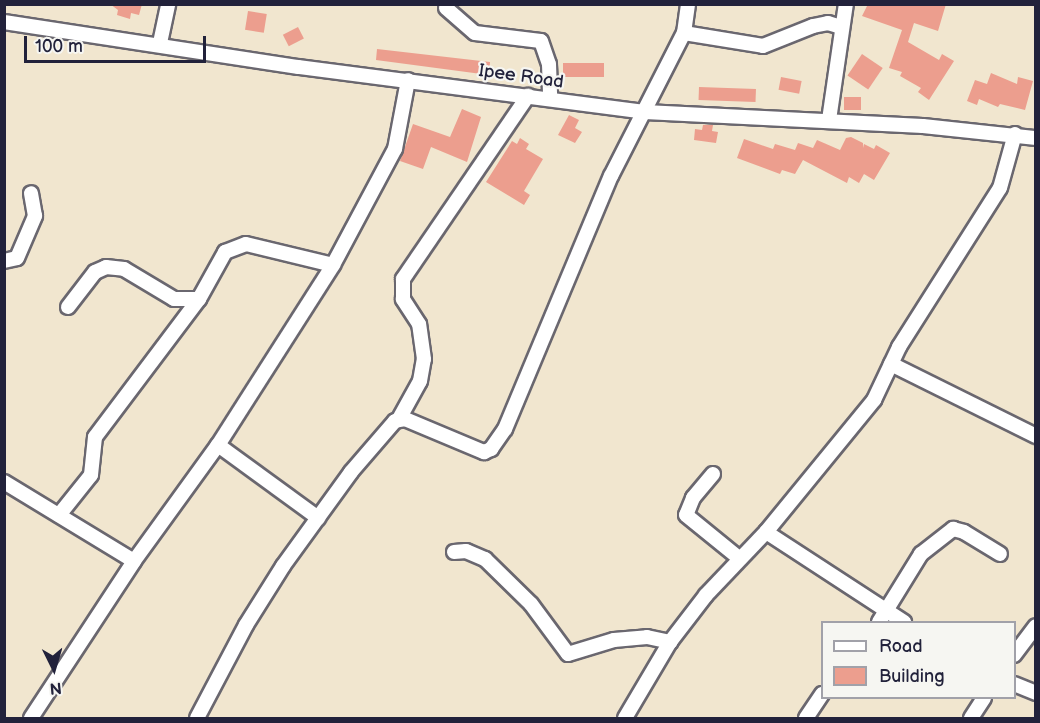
<!DOCTYPE html>
<html>
<head>
<meta charset="utf-8">
<style>
	body { margin:0 }
	#map { position:relative; width:1040px; height:723px; overflow:hidden; background:#f1e6cf; font-family:"Balsamiq Sans",sans-serif }
	div>[style] { position:absolute }
	[style*='--x'] { left:calc(var(--x)*1px); top:calc(var(--y)*1px); width:calc(var(--w)*1px); rotate:calc(var(--a)*1deg) }
	.building>* { inset:0; background:#ec9e8e; transform-origin:0 0 }
	.roads { filter:drop-shadow(2px 0 #6a676f) drop-shadow(-2px 0 #6a676f) drop-shadow(0 2px #6a676f) drop-shadow(0 -2px #6a676f) }
	.minor>* { height:14px; margin:-7px; padding:0 7px; transform-origin:7px; border-radius:7px; background:#fff }
	span { translate:-50% -50%; white-space:nowrap; text-align:center; line-height:1.15; -webkit-text-stroke:4.5px #f6f6f2; paint-order:stroke }
	.street-label { font-size:18px; color:#22223b }
	.frame { position:absolute; inset:0; border:6px solid #22223b; pointer-events:none }
	.legend { position:absolute; left:821px; top:621px; width:195px; height:78px; box-sizing:border-box; background:#f6f6f2; border:2px solid #a1a1a9; margin:0; padding:8px 10px; list-style:none; font-size:18px; color:#22223b }
	.legend li { display:flex; align-items:center; gap:12px; height:30px }
	.legend b { width:30px; border:2px solid #a1a1a9 }
	.north { position:absolute; left:24px; top:639px; width:60px; height:60px; -webkit-text-stroke:4px #f6f6f2; paint-order:stroke; rotate:175deg; font-size:16px; font-weight:700; line-height:24px; text-align:center; color:#22223b }
	.north::after { content:''; display:block; margin:auto; width:21px; height:27px; background:#22223b; clip-path:polygon(50% 0,100% 100%,50% 72%,0 100%) }
	.scale { position:absolute; left:24px; top:36px; width:182px; height:27px; box-sizing:border-box; border:3px solid #22223b; border-top:0; padding-left:8px; font-size:18px; line-height:21px; white-space:nowrap; color:#22223b; -webkit-text-stroke:4px #f6f6f2; paint-order:stroke }
</style>
</head>
<body>
<div id="map">
	<div class="building">
		<div style="clip-path:polygon(110px 4px,142px 4px,139px 15px,131px 13px,130px 19px,117px 15px,118px 10px)"></div>
		<div style="clip-path:polygon(868px 4px,946px 4px,938px 31px,914px 23px,908px 42px,939px 60px,942px 54px,954px 61px,929px 100px,918px 92px,921px 88px,900px 76px,902px 72px,889px 68px,902px 30px,862px 16px)"></div>
		<div style="left:248px;top:11px;width:19px;height:19px;rotate:9deg"></div>
		<div style="left:298px;top:27px;width:13px;height:17px;rotate:63deg"></div>
		<div style="clip-path:polygon(377px 49px,490px 62px,489px 75px,376px 60px)"></div>
		<div style="left:862px;top:54px;width:25px;height:26px;rotate:34deg"></div>
		<div style="left:563px;top:63px;width:41px;height:14px"></div>
		<div style="clip-path:polygon(991px 73px,1017px 84px,1018px 77px,1033px 81px,1025px 110px,1000px 104px,998px 107px,979px 99px,977px 105px,967px 101px,975px 80px,987px 84px)"></div>
		<div style="left:781px;top:77px;width:21px;height:13px;rotate:11deg"></div>
		<div style="left:699px;top:87px;width:57px;height:13px;rotate:2deg"></div>
		<div style="left:844px;top:97px;width:17px;height:13px"></div>
		<div style="clip-path:polygon(462px 109px,481px 117px,467px 162px,431px 147px,423px 169px,400px 161px,413px 124px,450px 137px)"></div>
		<div style="clip-path:polygon(569px 115px,579px 120px,575px 128px,582px 132px,575px 143px,558px 135px)"></div>
		<div style="clip-path:polygon(703px 125px,713px 125px,712px 131px,718px 132px,716px 143px,694px 140px,695px 129px,702px 130px)"></div>
		<div style="clip-path:polygon(851px 137px,863px 143px,863px 148px,864px 144px,874px 149px,876px 145px,890px 153px,874px 180px,864px 174px,859px 183px,849px 177px,847px 183px,803px 160px,795px 174px,782px 170px,780px 174px,737px 158px,744px 139px,773px 149px,775px 144px,795px 150px,798px 143px,813px 148px,817px 140px,840px 150px,846px 138px)"></div>
		<div style="clip-path:polygon(520px 138px,529px 144px,526px 149px,543px 159px,524px 191px,530px 195px,524px 205px,486px 182px,512px 141px,517px 144px)"></div>
	</div>
	<div class="roads">
		<div class="minor">
			<div style="--x:446;--y:8;--w:38;--a:41"></div>
			<div style="--x:475;--y:33;--w:66;--a:6.9"></div>
			<div style="--x:541;--y:41;--w:24;--a:71"></div>
			<div style="--x:549;--y:64;--w:35;--a:88"></div>
			<div style="--x:4;--y:22;--w:298;--a:8.7"></div>
			<div style="--x:299;--y:67;--w:349;--a:7.4"></div>
			<div style="--x:645;--y:112;--w:278;--a:2.9"></div>
			<div style="--x:923;--y:126;--w:114;--a:6.1"></div>
			<div style="--x:684;--y:33;--w:80;--a:9.3"></div>
			<div style="--x:763;--y:46;--w:54;--a:-21.8"></div>
			<div style="--x:813;--y:26;--w:15;--a:-11"></div>
			<div style="--x:828;--y:23;--w:14;--a:17"></div>
			<div style="--x:160;--y:43;--w:40;--a:-78"></div>
			<div style="--x:829;--y:120;--w:117;--a:-81.7"></div>
			<div style="--x:4;--y:261;--w:13;--a:-13"></div>
			<div style="--x:17;--y:258;--w:46;--a:-66.8"></div>
			<div style="--x:35;--y:216;--w:23;--a:-100"></div>
			<div style="--x:68;--y:307;--w:44;--a:-52.4"></div>
			<div style="--x:95;--y:272;--w:12;--a:-24"></div>
			<div style="--x:106;--y:267;--w:18;--a:6"></div>
			<div style="--x:124;--y:269;--w:58;--a:31"></div>
			<div style="--x:174;--y:299;--w:25;--a:0"></div>
			<div style="--x:199;--y:299;--w:54;--a:-61"></div>
			<div style="--x:225;--y:252;--w:22;--a:-21"></div>
			<div style="--x:246;--y:244;--w:89;--a:13.6"></div>
			<div style="--x:891;--y:364;--w:162;--a:26.4"></div>
			<div style="--x:399;--y:419;--w:43;--a:-61.1"></div>
			<div style="--x:420;--y:381;--w:22;--a:-80"></div>
			<div style="--x:424;--y:359;--w:35;--a:-98"></div>
			<div style="--x:419;--y:324;--w:30;--a:-123"></div>
			<div style="--x:403;--y:299;--w:20;--a:-90"></div>
			<div style="--x:403;--y:279;--w:222;--a:-55.7"></div>
			<div style="--x:218;--y:445;--w:124;--a:36.1"></div>
			<div style="--x:713;--y:474;--w:31;--a:130"></div>
			<div style="--x:693;--y:498;--w:18;--a:112"></div>
			<div style="--x:686;--y:515;--w:68;--a:39.1"></div>
			<div style="--x:4;--y:482;--w:152;--a:31.3"></div>
			<div style="--x:59;--y:515;--w:51;--a:-51.3"></div>
			<div style="--x:91;--y:475;--w:38;--a:-84"></div>
			<div style="--x:95;--y:437;--w:173;--a:-53"></div>
			<div style="--x:766;--y:532;--w:165;--a:33.1"></div>
			<div style="--x:454;--y:552;--w:12;--a:-5"></div>
			<div style="--x:466;--y:551;--w:21;--a:23"></div>
			<div style="--x:485;--y:559;--w:64;--a:44.4"></div>
			<div style="--x:531;--y:604;--w:62;--a:53.5"></div>
			<div style="--x:568;--y:654;--w:48;--a:-16.9"></div>
			<div style="--x:614;--y:640;--w:33;--a:-5"></div>
			<div style="--x:647;--y:637;--w:24;--a:12"></div>
			<div style="--x:879;--y:622;--w:80;--a:-58.3"></div>
			<div style="--x:921;--y:554;--w:41;--a:-38"></div>
			<div style="--x:953;--y:529;--w:11;--a:15"></div>
			<div style="--x:964;--y:532;--w:42;--a:31.4"></div>
			<div style="--x:1014;--y:655;--w:36;--a:-53"></div>
			<div style="--x:1014;--y:684;--w:24;--a:22"></div>
			<div style="--x:31;--y:718;--w:188;--a:-56.7"></div>
			<div style="--x:134;--y:561;--w:143;--a:-54.1"></div>
			<div style="--x:218;--y:445;--w:214;--a:-57.4"></div>
			<div style="--x:333;--y:265;--w:132;--a:-61.9"></div>
			<div style="--x:395;--y:149;--w:70;--a:-79.3"></div>
			<div style="--x:197;--y:718;--w:105;--a:-62.2"></div>
			<div style="--x:246;--y:625;--w:70;--a:-57.9"></div>
			<div style="--x:283;--y:566;--w:116;--a:-54.1"></div>
			<div style="--x:351;--y:472;--w:67;--a:-49.2"></div>
			<div style="--x:395;--y:421;--w:10;--a:-11"></div>
			<div style="--x:405;--y:419;--w:86;--a:22.7"></div>
			<div style="--x:484;--y:452;--w:8;--a:-23"></div>
			<div style="--x:491;--y:449;--w:24;--a:-55"></div>
			<div style="--x:505;--y:429;--w:274;--a:-67.3"></div>
			<div style="--x:611;--y:176;--w:161;--a:-63"></div>
			<div style="--x:684;--y:33;--w:29;--a:-82"></div>
			<div style="--x:625;--y:718;--w:88;--a:-59.4"></div>
			<div style="--x:670;--y:642;--w:59;--a:-52.5"></div>
			<div style="--x:706;--y:595;--w:87;--a:-46.4"></div>
			<div style="--x:766;--y:532;--w:171;--a:-50.7"></div>
			<div style="--x:874;--y:400;--w:59;--a:-64.7"></div>
			<div style="--x:899;--y:347;--w:188;--a:-57.6"></div>
			<div style="--x:1000;--y:188;--w:56;--a:-74.5"></div>
			<div style="--x:806;--y:718;--w:29;--a:-56"></div>
			<div style="--x:971;--y:718;--w:24;--a:-57"></div>
		</div>
	</div>
	<div class="street-label">
		<span style="left:521px;top:77px;rotate:8deg">Ipee Road</span>
	</div>
	<div class="frame"></div>
	<ul class="legend">
	<li><b style="height:8px;background:#fff"></b>Road</li>
	<li><b style="height:16px;background:#ec9e8e"></b>Building</li>
	</ul>
	<div class="north">N</div>
	<div class="scale">100 m</div>
</div>
</body>
</html>
